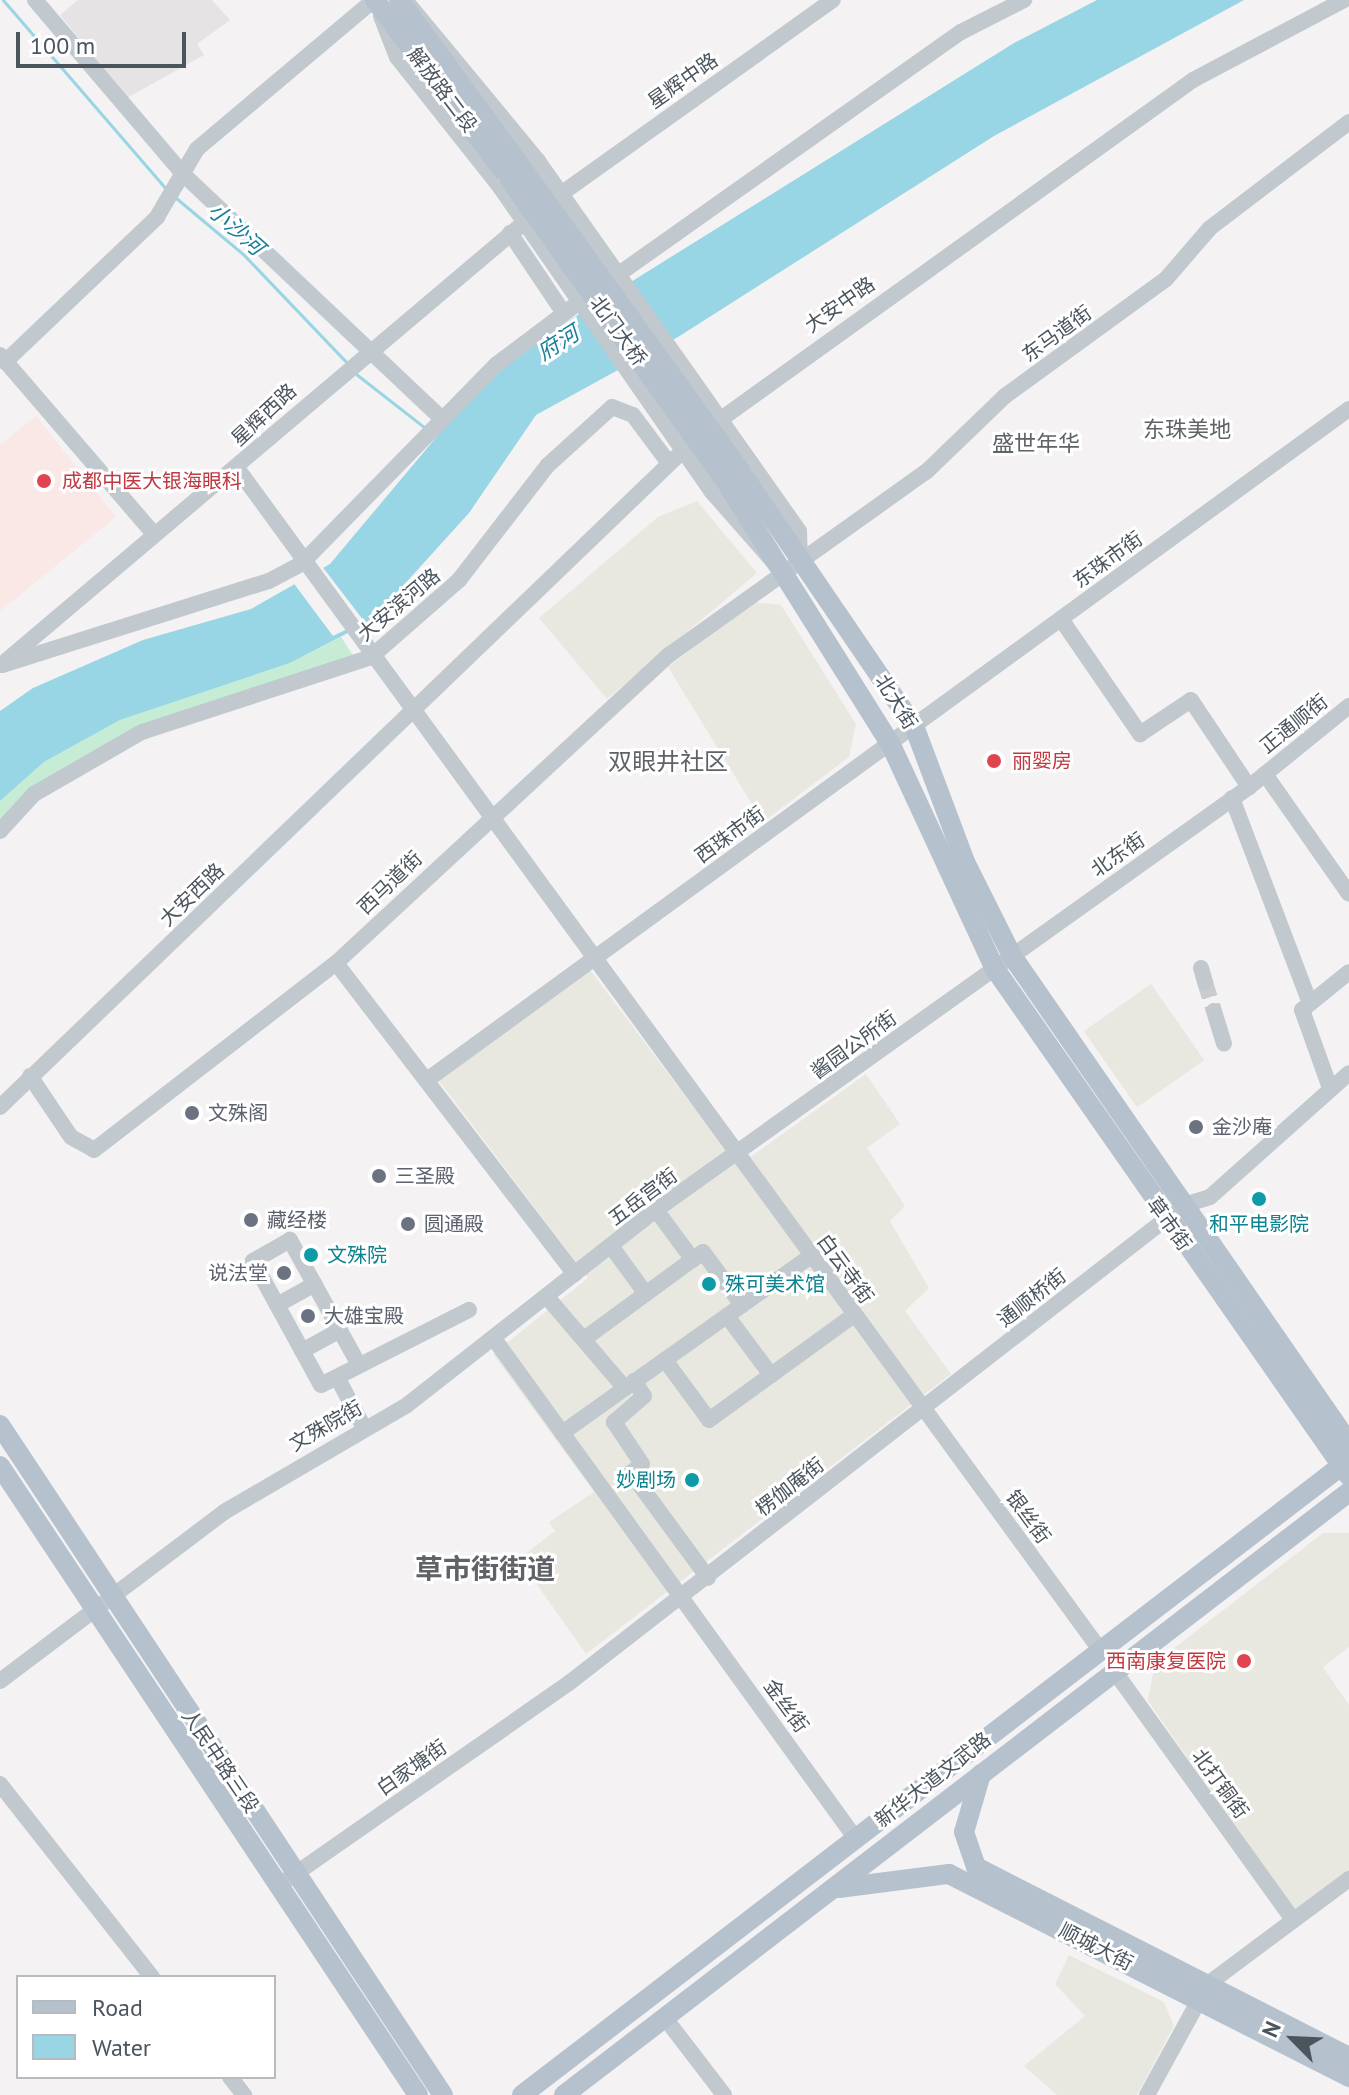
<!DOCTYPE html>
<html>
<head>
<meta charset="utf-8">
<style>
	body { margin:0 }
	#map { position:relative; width:1349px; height:2095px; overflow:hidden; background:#f4f2f2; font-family:"PT Sans","Noto Sans SC",sans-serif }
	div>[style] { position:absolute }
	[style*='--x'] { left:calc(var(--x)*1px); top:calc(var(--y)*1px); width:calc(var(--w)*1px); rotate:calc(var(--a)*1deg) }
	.commercial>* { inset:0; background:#e9e8e0; transform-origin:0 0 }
	.education>* { inset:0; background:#e5e3e3 }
	.medical>* { inset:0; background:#fae8e7 }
	.green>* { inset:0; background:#c6ecd5 }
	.water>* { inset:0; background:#98d5e5 }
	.pier>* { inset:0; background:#f4f2f2 }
	.stream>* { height:3px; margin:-1.5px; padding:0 1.5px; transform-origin:1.5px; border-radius:1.5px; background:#98d5e5 }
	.minor-tunnel>* { height:16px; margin-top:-8px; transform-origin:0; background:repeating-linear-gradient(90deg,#cacbcd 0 16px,transparent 0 24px) }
	.minor>* { height:16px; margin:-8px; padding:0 8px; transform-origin:8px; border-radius:8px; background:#c1c9cf }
	.major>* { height:20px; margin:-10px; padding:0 10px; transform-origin:10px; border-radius:10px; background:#b5c1cd }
	.minor-bridge>* { height:16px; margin:-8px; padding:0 8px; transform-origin:8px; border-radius:8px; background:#c1c9cf }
	.major-bridge>* { height:20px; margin:-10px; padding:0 10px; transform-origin:10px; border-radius:10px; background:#b5c1cd }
	.dots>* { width:22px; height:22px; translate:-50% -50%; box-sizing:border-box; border:4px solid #fff; border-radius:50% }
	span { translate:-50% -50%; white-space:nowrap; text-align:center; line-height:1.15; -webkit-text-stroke:6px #fff; paint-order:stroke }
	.street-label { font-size:20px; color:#4b555e }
	.health-label { font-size:20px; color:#be3a42 }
	.left { translate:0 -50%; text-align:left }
	.right { translate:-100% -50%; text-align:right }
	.worship-label { font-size:20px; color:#5b616d }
	.culture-label { font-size:20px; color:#0d838f }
	.water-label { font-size:22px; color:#1a7f9b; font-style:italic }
	.neighbourhood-label { font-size:22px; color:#5f6266 }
	.quarter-label { font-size:24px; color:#5f6266 }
	.district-label { font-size:28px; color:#5f6266; font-weight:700 }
	.legend { position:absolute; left:16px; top:1975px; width:260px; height:104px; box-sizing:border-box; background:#fff; border:2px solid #b7bbbf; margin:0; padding:10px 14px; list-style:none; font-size:24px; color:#4b555e }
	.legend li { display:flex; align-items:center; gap:16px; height:40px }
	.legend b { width:40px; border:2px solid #b7bbbf }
	.north { position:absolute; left:1253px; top:1999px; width:80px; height:80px; -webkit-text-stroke:6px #fff; paint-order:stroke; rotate:294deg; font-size:22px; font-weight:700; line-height:32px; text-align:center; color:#4b555e }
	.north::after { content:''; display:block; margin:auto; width:28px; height:36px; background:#4b555e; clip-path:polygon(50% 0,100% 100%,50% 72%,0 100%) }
	.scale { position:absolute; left:16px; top:32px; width:170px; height:36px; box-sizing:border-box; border:4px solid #4b555e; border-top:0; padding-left:10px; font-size:24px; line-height:28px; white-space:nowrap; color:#4b555e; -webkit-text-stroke:6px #fff; paint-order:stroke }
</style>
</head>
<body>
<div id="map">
	<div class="commercial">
		<div style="clip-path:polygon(697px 501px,757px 573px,607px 699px,539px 618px,658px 517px)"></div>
		<div style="clip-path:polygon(753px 602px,781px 605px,856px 724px,849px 757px,763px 822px,668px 667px)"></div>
		<div style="clip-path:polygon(590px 970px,738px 1166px,866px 1074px,900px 1124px,867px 1148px,905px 1206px,890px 1221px,929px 1288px,905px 1311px,951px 1374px,586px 1654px,519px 1559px,555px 1531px,549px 1522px,594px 1492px,493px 1354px,588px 1278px,439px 1081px)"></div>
		<div style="left:1151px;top:984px;width:93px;height:82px;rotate:55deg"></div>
		<div style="clip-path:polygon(1323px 1533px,1349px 1533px,1349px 1647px,1323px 1667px,1349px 1705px,1349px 1873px,1295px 1912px,1148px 1701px,1155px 1663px)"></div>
		<div style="clip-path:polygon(1069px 1955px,1164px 2002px,1174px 2026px,1137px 2095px,1057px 2095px,1024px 2066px,1085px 2016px,1055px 1984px)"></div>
	</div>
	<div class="education">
		<div style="clip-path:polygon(78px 0,212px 0,230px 20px,197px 44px,204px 55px,127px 98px,60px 15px)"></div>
	</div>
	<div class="medical">
		<div style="clip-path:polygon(36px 416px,116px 517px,0 611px,0 445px)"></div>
	</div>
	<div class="green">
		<div style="clip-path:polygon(341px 637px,354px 657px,137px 730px,0 826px,0 801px,44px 762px,120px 720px,290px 663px)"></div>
	</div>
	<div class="water">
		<div style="clip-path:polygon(1097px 0,1244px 0,994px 136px,678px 337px,536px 415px,469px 513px,371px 621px,290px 663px,120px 720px,44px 762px,0 801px,0 711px,33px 688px,143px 640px,251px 609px,330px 564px,465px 403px,533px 343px,1014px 43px)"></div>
	</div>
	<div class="pier">
		<div style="clip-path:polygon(321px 565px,364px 621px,333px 636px,292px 581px)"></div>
	</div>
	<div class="stream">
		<div style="--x:3;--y:0;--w:251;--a:49.2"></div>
		<div style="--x:176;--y:198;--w:87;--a:39.9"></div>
		<div style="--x:243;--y:254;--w:153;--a:46.3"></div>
		<div style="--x:356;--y:374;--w:88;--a:38"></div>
	</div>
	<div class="minor-tunnel">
		<div style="--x:1205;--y:982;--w:30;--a:73"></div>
	</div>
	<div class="minor">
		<div style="--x:35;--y:0;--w:228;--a:49.6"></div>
		<div style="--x:183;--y:174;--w:355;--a:43.4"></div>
		<div style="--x:405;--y:0;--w:209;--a:50.4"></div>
		<div style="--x:381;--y:16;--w:44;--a:68.7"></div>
		<div style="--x:397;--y:57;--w:166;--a:51.6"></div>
		<div style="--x:551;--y:201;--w:346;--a:-35.5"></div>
		<div style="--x:510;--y:233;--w:95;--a:56.1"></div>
		<div style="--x:609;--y:281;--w:431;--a:-35.3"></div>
		<div style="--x:961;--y:32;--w:71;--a:-26.9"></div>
		<div style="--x:0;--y:355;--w:236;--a:49.3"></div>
		<div style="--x:5;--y:362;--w:210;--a:-43.6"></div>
		<div style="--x:157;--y:217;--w:79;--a:-59.5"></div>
		<div style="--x:197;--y:149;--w:231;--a:-40.1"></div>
		<div style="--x:710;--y:427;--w:595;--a:-35.69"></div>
		<div style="--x:1193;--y:80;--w:171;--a:-27.9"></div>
		<div style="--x:751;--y:463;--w:83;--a:54.8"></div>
		<div style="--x:799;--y:531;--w:24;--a:88"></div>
		<div style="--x:237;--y:468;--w:1465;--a:53.86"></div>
		<div style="--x:712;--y:492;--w:98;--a:48.7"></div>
		<div style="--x:1061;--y:619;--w:140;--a:55.5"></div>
		<div style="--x:1140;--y:734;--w:61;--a:-33.7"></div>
		<div style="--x:1191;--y:700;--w:105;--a:56.3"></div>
		<div style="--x:7;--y:660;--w:689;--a:-40.23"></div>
		<div style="--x:2;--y:665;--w:280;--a:-17.5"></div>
		<div style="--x:269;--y:581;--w:36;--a:-28"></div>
		<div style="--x:301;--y:564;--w:280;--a:-45.6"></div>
		<div style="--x:497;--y:364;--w:116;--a:-37"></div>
		<div style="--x:1265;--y:774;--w:146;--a:55"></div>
		<div style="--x:1232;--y:798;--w:219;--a:69.2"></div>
		<div style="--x:0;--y:831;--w:50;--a:-47.4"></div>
		<div style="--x:34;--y:794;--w:125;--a:-29.9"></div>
		<div style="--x:142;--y:732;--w:241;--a:-18.1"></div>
		<div style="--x:371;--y:657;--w:117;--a:-41.2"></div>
		<div style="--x:459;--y:580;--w:144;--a:-52.3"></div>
		<div style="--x:547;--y:466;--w:88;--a:-42.2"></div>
		<div style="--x:612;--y:407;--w:22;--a:21"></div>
		<div style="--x:633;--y:415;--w:59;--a:53.3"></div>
		<div style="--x:336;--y:963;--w:392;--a:52.5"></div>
		<div style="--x:1201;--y:968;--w:15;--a:74"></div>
		<div style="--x:1214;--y:1011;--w:34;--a:73"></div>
		<div style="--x:30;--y:1076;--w:73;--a:56.1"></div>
		<div style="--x:71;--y:1137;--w:26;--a:29"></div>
		<div style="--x:94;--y:1150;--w:306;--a:-37.7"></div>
		<div style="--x:336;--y:963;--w:454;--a:-42.8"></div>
		<div style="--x:669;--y:655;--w:315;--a:-35.5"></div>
		<div style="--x:926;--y:472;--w:110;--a:-43.9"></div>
		<div style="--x:1005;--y:396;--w:199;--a:-36"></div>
		<div style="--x:1166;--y:279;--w:67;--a:-49.2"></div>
		<div style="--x:1210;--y:228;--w:175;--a:-37.3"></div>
		<div style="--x:427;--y:1080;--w:1140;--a:-36.05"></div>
		<div style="--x:1330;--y:1088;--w:83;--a:-109.7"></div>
		<div style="--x:1302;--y:1010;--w:60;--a:-39"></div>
		<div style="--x:0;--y:1107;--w:960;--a:-43.86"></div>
		<div style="--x:1184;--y:1205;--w:27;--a:-17"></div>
		<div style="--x:1210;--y:1197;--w:186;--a:-41.7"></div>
		<div style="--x:656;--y:1210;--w:62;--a:53.5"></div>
		<div style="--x:611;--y:1246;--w:59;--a:53.9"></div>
		<div style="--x:547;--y:1297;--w:118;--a:49.5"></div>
		<div style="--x:277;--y:1305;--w:43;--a:-28.9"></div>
		<div style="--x:727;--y:1316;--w:74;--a:53.3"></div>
		<div style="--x:584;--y:1339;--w:147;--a:-36.2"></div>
		<div style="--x:703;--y:1252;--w:66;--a:53.7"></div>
		<div style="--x:495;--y:1340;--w:616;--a:54.12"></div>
		<div style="--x:302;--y:1351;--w:43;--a:-28.9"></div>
		<div style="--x:665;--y:1360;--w:74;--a:53.7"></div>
		<div style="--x:709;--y:1420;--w:179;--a:-35.9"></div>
		<div style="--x:359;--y:1365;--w:143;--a:-118.9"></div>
		<div style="--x:290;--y:1240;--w:43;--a:150.4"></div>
		<div style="--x:253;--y:1261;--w:141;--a:61.3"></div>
		<div style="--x:321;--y:1385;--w:166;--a:-26.9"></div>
		<div style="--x:337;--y:1377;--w:55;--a:62"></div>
		<div style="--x:634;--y:1381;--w:18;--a:56"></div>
		<div style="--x:644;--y:1396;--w:40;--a:139"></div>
		<div style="--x:614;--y:1422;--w:50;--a:56.3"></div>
		<div style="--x:642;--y:1464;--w:14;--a:141"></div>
		<div style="--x:631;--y:1473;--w:130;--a:53.7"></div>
		<div style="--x:562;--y:1433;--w:305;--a:-35.4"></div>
		<div style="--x:1115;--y:1672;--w:305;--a:54.3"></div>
		<div style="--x:0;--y:1681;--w:281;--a:-37"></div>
		<div style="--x:224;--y:1512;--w:212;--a:-30.3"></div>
		<div style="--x:407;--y:1405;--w:316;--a:-38.1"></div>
		<div style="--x:656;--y:1210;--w:728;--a:-35.5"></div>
		<div style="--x:1249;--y:787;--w:129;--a:-39"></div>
		<div style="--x:0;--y:1784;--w:246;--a:51.8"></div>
		<div style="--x:288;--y:1879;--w:343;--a:-34.9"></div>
		<div style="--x:569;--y:1683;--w:756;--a:-37.86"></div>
		<div style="--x:665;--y:2018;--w:97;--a:52.5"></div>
		<div style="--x:230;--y:2077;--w:23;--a:52"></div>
		<div style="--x:1147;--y:2095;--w:127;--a:-61.2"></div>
		<div style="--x:1208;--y:1984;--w:176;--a:-36.7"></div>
	</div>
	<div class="major">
		<div style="--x:375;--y:0;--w:225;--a:53.1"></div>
		<div style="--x:399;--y:0;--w:212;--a:53.8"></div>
		<div style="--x:740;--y:471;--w:309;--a:55.7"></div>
		<div style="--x:914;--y:726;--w:145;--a:69.4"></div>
		<div style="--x:965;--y:862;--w:105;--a:63.4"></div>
		<div style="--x:1012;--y:956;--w:592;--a:55.32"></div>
		<div style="--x:726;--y:482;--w:308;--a:57.9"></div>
		<div style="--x:890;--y:743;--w:249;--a:65.1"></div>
		<div style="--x:995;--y:969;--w:618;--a:55.08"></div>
		<div style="--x:0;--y:1425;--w:803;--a:56.53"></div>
		<div style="--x:0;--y:1466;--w:755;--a:56.39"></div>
		<div style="--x:981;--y:1774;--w:60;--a:106.3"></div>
		<div style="--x:964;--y:1832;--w:37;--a:71"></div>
		<div style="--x:976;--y:1867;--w:419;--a:27"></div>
		<div style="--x:839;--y:1888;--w:111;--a:-7.3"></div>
		<div style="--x:949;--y:1874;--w:449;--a:26.9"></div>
		<div style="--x:522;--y:2095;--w:1043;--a:-37.52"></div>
		<div style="--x:564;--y:2095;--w:990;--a:-37.53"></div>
	</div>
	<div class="minor-bridge">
		<div style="--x:538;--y:161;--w:370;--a:54.8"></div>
		<div style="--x:500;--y:187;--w:371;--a:55.2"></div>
	</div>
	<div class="major-bridge">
		<div style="--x:524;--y:171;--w:370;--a:54.2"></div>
		<div style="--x:510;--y:180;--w:371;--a:54.4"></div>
	</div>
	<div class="dots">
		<div style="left:44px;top:481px;background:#e0444e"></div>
		<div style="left:994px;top:761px;background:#e0444e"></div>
		<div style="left:192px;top:1113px;background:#6b7280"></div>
		<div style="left:1196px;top:1127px;background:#6b7280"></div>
		<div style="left:379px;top:1176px;background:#6b7280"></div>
		<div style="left:1259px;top:1199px;background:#0f9aa8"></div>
		<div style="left:251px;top:1220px;background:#6b7280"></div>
		<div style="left:408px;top:1224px;background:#6b7280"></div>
		<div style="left:311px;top:1255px;background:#0f9aa8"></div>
		<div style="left:284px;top:1273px;background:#6b7280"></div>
		<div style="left:709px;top:1284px;background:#0f9aa8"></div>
		<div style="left:308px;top:1316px;background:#6b7280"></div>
		<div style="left:692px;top:1480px;background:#0f9aa8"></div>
		<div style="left:1244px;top:1661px;background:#e0444e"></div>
	</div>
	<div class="street-label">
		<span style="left:683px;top:81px;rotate:-35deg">星辉中路</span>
		<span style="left:442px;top:90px;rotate:53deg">解放路二段</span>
		<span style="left:840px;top:305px;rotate:-35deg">大安中路</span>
		<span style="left:618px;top:331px;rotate:54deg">北门大桥</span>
		<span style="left:1057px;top:334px;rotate:-36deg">东马道街</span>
		<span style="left:264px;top:415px;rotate:-43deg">星辉西路</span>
		<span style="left:1108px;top:560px;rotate:-36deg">东珠市街</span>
		<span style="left:399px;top:605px;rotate:-40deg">大安滨河路</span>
		<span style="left:896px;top:702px;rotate:58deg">北大街</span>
		<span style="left:1294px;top:724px;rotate:-39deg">正通顺街</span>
		<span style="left:730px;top:835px;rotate:-36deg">西珠市街</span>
		<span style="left:1118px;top:855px;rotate:-35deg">北东街</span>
		<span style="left:390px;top:883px;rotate:-44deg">西马道街</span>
		<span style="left:192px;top:895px;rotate:-44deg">大安西路</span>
		<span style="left:854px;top:1045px;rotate:-36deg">酱园公所街</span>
		<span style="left:643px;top:1197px;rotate:-37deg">五岳宫街</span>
		<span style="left:1169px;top:1224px;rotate:54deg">草市街</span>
		<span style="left:845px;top:1269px;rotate:54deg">白云寺街</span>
		<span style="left:1032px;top:1298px;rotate:-38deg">通顺桥街</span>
		<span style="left:326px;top:1426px;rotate:-30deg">文殊院街</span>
		<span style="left:790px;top:1487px;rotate:-38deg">楞伽庵街</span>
		<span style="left:1028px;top:1517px;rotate:54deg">银丝街</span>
		<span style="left:786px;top:1706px;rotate:54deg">金丝街</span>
		<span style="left:220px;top:1761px;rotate:56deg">人民中路三段</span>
		<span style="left:412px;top:1768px;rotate:-35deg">白家塘街</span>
		<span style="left:933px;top:1780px;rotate:-38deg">新华大道文武路</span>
		<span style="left:1220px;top:1784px;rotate:54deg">北打铜街</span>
		<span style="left:1096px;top:1947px;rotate:27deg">顺城大街</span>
	</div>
	<div class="health-label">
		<span class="left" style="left:62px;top:481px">成都中医大银海眼科</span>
		<span class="left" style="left:1012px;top:761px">丽婴房</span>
		<span class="right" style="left:1226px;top:1661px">西南康复医院</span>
	</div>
	<div class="worship-label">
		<span class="left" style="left:208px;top:1113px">文殊阁</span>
		<span class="left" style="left:1212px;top:1127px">金沙庵</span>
		<span class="left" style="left:395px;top:1176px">三圣殿</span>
		<span class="left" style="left:267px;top:1220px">藏经楼</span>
		<span class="left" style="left:424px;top:1224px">圆通殿</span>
		<span class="right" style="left:268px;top:1273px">说法堂</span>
		<span class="left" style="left:324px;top:1316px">大雄宝殿</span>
	</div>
	<div class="culture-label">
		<span style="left:1259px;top:1224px">和平电影院</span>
		<span class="left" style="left:327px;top:1255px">文殊院</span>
		<span class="left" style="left:725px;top:1284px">殊可美术馆</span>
		<span class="right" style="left:676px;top:1480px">妙剧场</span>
	</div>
	<div class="water-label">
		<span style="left:236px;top:229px;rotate:42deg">小沙河</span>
		<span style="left:558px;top:343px;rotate:-32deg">府河</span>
	</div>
	<div class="neighbourhood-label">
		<span style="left:1187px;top:430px">东珠美地</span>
		<span style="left:1036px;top:444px">盛世年华</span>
	</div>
	<div class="quarter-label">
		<span style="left:668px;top:762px">双眼井社区</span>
	</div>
	<div class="district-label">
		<span style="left:485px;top:1569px">草市街街道</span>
	</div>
	<ul class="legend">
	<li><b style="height:10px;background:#b5c1cd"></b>Road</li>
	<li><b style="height:22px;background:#98d5e5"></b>Water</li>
	</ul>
	<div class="north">N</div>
	<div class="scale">100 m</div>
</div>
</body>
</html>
